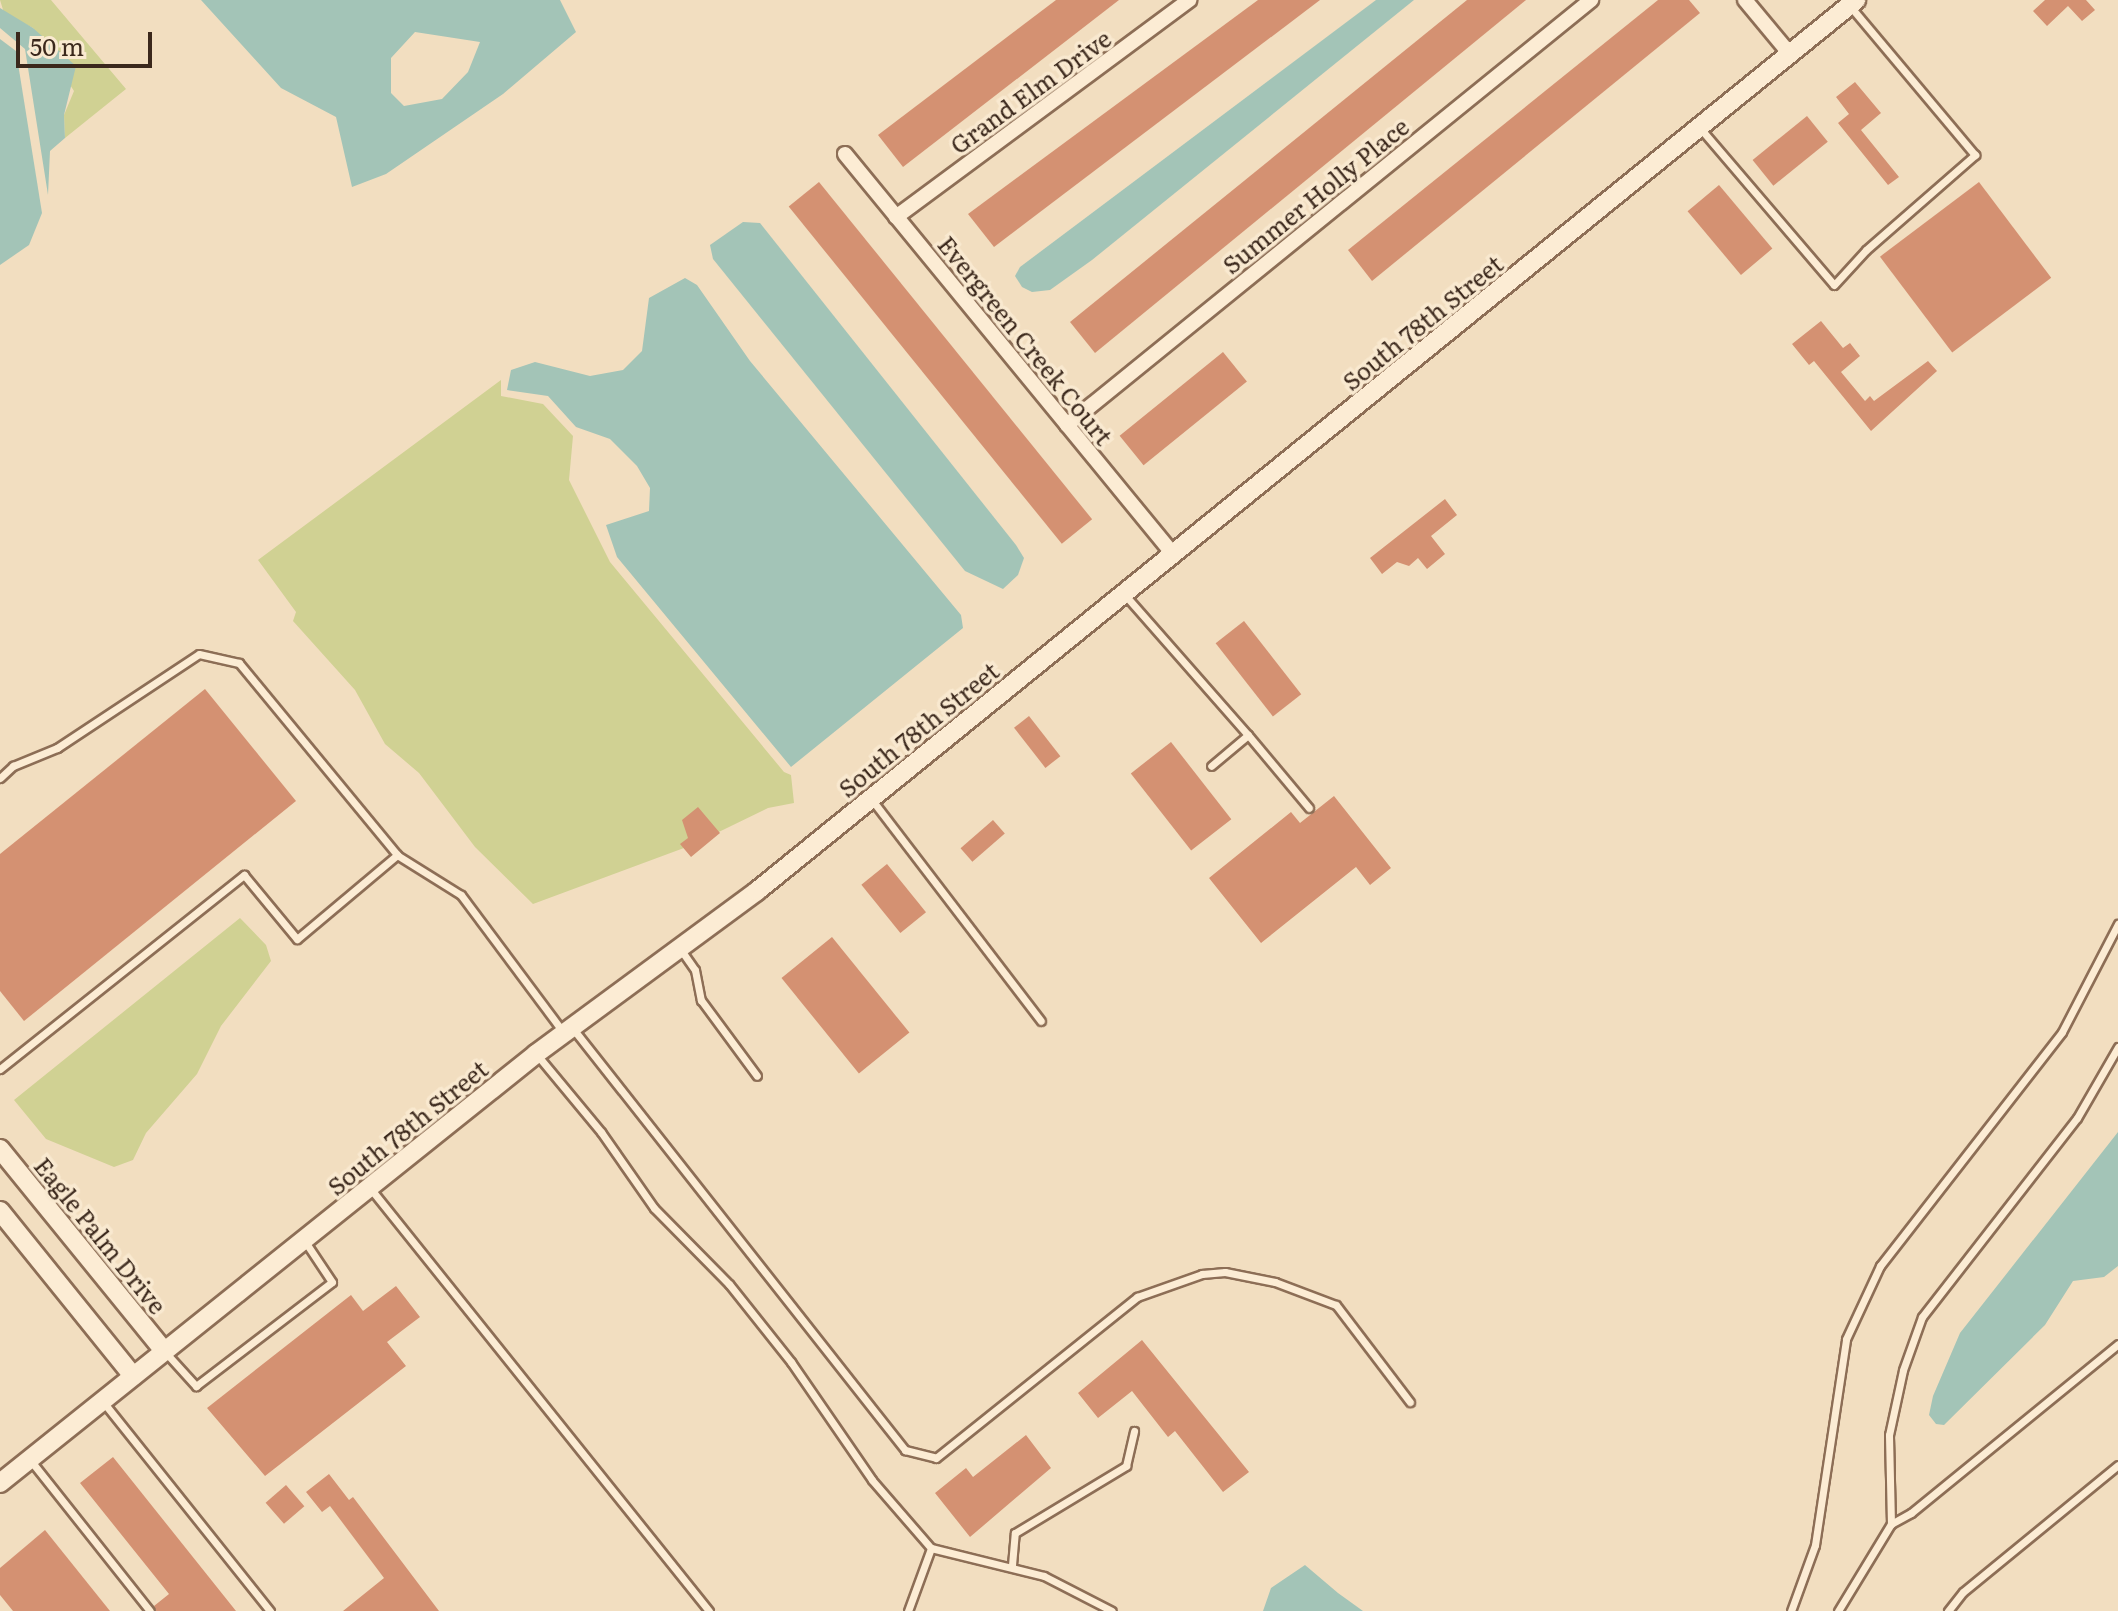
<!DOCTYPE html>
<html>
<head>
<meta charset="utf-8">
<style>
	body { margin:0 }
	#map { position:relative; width:2118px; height:1611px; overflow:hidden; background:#f2dec0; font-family:Literata,serif }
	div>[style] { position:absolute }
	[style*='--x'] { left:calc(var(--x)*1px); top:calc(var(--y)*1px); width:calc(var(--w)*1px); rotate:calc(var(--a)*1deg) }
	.green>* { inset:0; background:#d0d193 }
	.water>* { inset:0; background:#a3c4b7 }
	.building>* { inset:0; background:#d49172; transform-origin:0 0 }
	.roads { filter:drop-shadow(2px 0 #8d6e56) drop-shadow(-2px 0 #8d6e56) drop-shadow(0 2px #8d6e56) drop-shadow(0 -2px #8d6e56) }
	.service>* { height:7px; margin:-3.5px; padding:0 3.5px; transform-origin:3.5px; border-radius:3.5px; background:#fcecd4 }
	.minor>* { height:14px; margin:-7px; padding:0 7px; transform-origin:7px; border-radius:7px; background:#fcecd4 }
	.tertiary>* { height:18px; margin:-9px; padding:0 9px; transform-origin:9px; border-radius:9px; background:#fcecd4 }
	span { translate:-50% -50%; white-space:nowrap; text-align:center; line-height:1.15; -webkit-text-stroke:7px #f9e9d0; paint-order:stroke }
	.street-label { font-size:24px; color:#3b281c }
	.scale { position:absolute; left:16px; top:32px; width:136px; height:36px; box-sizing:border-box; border:4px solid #3b281c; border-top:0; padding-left:10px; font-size:24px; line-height:28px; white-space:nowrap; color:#3b281c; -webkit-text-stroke:6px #f9e9d0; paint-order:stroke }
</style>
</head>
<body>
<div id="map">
	<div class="green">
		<div style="clip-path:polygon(0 0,51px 0,126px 89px,65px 138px,64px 115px,74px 91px,33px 28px,4px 13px)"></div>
		<div style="clip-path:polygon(501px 380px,501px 396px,543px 404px,573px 436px,569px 480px,610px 562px,784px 772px,791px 775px,794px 803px,768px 808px,692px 845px,533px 904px,475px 847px,419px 773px,385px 744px,355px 690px,293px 621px,296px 612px,258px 560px)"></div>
		<div style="clip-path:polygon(240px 918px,266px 945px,271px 961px,221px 1026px,197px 1074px,146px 1133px,133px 1160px,114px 1167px,46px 1139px,14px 1100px)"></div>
	</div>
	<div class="water">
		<div style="clip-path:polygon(evenodd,201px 0,560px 0,576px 32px,503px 94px,386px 174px,352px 187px,336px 117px,281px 88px,201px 0,415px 32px,480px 42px,468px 72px,442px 99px,404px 106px,391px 93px,391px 58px,415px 32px)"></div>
		<div style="clip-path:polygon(1376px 0,1414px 0,1092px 260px,1050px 290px,1032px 292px,1022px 287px,1015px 276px,1020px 267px)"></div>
		<div style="clip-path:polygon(0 8px,33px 28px,76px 66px,64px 115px,65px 138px,50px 151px,48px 195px,25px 49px,0 28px)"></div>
		<div style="clip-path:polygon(0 39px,16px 51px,42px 213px,29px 245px,0 265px)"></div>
		<div style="clip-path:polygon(743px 222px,760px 223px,1016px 545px,1024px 558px,1018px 575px,1003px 589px,965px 571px,713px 259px,710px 245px)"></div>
		<div style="clip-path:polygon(685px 278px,697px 285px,750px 361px,961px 615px,963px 628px,791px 767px,617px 557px,606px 525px,649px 511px,650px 488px,637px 466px,610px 439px,576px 427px,548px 396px,507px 390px,511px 370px,535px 362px,590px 376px,623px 370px,642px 351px,649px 298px)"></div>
		<div style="clip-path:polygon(2118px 1132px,2118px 1266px,2104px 1277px,2073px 1281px,2045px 1325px,1944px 1425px,1936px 1424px,1929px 1415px,1933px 1396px,1960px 1333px)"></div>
		<div style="clip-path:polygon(1305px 1565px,1338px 1593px,1363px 1611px,1263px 1611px,1271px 1588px)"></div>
	</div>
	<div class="building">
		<div style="clip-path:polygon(1056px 0,1119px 0,903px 167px,878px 135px)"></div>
		<div style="clip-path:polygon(1258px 0,1320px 0,994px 247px,968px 214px)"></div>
		<div style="clip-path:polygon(1467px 0,1526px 0,1095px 353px,1070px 322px)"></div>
		<div style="clip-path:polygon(1658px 0,1689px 0,1700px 13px,1372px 281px,1348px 250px)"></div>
		<div style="clip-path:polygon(2045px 0,2086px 0,2095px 10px,2082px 21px,2068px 6px,2047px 26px,2033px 11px)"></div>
		<div style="clip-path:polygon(1855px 82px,1881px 113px,1861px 130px,1899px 177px,1888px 185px,1838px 123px,1849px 114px,1836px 97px)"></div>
		<div style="left:1807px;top:116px;width:33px;height:70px;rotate:51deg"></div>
		<div style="left:819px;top:182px;width:434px;height:39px;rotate:51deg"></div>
		<div style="left:1979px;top:182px;width:120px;height:124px;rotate:53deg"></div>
		<div style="left:1719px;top:185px;width:83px;height:41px;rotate:50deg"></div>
		<div style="clip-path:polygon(1821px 321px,1843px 348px,1850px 343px,1860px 356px,1841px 372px,1865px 401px,1870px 396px,1874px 401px,1928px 361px,1937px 371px,1871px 431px,1814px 361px,1809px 365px,1792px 344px)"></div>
		<div style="left:1223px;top:352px;width:38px;height:133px;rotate:51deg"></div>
		<div style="clip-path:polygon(1445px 499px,1457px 515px,1431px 536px,1445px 554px,1427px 569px,1418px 558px,1409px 566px,1397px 562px,1382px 574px,1370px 558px)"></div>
		<div style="left:1244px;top:621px;width:93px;height:36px;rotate:52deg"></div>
		<div style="clip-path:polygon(205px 689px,296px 801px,24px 1021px,0 991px,0 854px)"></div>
		<div style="left:1029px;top:716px;width:51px;height:19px;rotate:52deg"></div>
		<div style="left:1171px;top:742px;width:98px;height:51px;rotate:52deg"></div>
		<div style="clip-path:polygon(1334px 796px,1391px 868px,1370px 885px,1356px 867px,1261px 943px,1209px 878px,1291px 812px,1300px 823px)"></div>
		<div style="clip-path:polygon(698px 807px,720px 833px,691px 857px,680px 844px,688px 838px,682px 820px)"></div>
		<div style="left:993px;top:820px;width:18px;height:43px;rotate:49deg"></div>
		<div style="left:887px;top:864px;width:62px;height:33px;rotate:51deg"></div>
		<div style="left:832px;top:937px;width:123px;height:65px;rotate:51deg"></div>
		<div style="clip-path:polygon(396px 1286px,420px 1317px,387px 1342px,406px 1366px,265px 1476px,207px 1408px,351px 1295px,363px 1311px)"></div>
		<div style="clip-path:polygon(1142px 1340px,1249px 1472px,1223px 1492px,1175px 1431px,1168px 1437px,1132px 1391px,1098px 1418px,1078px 1393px)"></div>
		<div style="clip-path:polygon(1026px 1435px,1051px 1468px,970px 1537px,935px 1493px,966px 1468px,973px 1477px)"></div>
		<div style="clip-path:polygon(113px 1457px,236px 1611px,156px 1611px,154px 1606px,169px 1594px,80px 1483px)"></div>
		<div style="clip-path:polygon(329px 1474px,349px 1500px,353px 1497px,439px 1611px,343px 1611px,384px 1578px,330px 1506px,322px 1512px,306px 1492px)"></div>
		<div style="left:286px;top:1485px;width:28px;height:27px;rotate:49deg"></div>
		<div style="clip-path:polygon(45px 1530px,110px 1611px,13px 1611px,0 1595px,0 1568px)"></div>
	</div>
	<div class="roads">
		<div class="service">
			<div style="--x:1700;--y:128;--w:206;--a:49.5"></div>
			<div style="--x:1834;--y:285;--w:47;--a:-47.6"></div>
			<div style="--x:1866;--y:250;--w:145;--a:-41.1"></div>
			<div style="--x:1975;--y:155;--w:194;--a:-130"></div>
			<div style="--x:1125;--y:595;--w:186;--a:48.7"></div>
			<div style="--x:1248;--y:735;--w:48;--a:140"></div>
			<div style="--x:1248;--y:735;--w:95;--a:50.1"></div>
			<div style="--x:0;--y:778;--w:18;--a:-43"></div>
			<div style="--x:13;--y:766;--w:48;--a:-22.2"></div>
			<div style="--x:57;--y:748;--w:170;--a:-33.5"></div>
			<div style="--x:199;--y:654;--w:41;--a:12.7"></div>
			<div style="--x:239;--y:663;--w:249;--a:50.5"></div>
			<div style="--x:397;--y:855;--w:75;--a:32"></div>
			<div style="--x:461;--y:895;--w:171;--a:53.3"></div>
			<div style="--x:872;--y:800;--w:278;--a:52.6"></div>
			<div style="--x:681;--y:950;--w:24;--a:55"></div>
			<div style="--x:695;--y:970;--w:31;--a:79"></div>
			<div style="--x:701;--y:1000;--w:94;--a:53.6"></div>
			<div style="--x:574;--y:1030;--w:535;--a:51.76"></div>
			<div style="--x:905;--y:1450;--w:32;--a:14"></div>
			<div style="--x:936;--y:1458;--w:258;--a:-38.7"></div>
			<div style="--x:1137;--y:1297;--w:69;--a:-19.5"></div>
			<div style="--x:1202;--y:1274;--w:23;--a:-5"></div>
			<div style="--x:1225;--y:1272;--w:51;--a:11.3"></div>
			<div style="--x:1275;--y:1282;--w:65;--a:20.7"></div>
			<div style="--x:1336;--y:1305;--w:122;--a:52.7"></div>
			<div style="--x:538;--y:1056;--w:99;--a:50.3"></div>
			<div style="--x:601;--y:1132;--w:93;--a:55.1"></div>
			<div style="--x:654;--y:1208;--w:107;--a:45.4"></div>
			<div style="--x:729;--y:1284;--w:100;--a:51.5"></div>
			<div style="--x:791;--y:1362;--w:143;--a:55.5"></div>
			<div style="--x:872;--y:1480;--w:90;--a:49.1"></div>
			<div style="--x:931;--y:1548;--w:116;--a:13.9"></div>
			<div style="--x:1044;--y:1576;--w:76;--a:27.2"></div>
			<div style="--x:0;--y:1069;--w:312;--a:-38.5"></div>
			<div style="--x:244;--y:875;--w:83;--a:50.4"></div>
			<div style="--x:297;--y:939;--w:131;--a:-40"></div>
			<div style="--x:370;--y:1188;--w:542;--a:51.29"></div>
			<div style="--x:166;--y:1353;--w:45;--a:47.7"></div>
			<div style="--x:196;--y:1386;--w:171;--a:-37.4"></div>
			<div style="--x:332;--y:1282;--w:50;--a:-123.7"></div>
			<div style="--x:104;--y:1403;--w:266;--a:51.4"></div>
			<div style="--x:31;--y:1461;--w:191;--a:51.6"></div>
			<div style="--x:1891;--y:1524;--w:23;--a:-29"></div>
			<div style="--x:1911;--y:1513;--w:267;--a:-39.2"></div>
			<div style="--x:1012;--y:1565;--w:32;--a:-85"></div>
			<div style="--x:1015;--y:1533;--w:130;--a:-31.1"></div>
			<div style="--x:1126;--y:1466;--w:36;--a:-77"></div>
			<div style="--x:908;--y:1611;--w:67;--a:-69.9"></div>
			<div style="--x:1791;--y:1611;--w:70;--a:-70"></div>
			<div style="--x:1815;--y:1545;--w:208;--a:-81.4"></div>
			<div style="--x:1846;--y:1339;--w:81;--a:-65"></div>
			<div style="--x:1880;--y:1266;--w:296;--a:-52.1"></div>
			<div style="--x:2062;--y:1032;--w:122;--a:-62.6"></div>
			<div style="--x:1838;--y:1611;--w:102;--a:-58.7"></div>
			<div style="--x:1891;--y:1524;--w:89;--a:-91.3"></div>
			<div style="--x:1889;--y:1435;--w:66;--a:-77.8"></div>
			<div style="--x:1903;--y:1370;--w:56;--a:-70.3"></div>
			<div style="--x:1922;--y:1317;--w:252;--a:-52.1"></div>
			<div style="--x:2077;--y:1118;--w:82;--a:-60"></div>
			<div style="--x:1948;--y:1611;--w:24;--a:-52"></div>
			<div style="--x:1963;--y:1592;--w:200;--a:-39.3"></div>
		</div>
		<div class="minor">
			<div style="--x:1745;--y:0;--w:70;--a:50.2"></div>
			<div style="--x:845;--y:154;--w:517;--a:50.65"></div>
			<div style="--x:896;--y:217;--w:365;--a:-36.5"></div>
			<div style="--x:1067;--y:425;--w:675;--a:-39.04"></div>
		</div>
		<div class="tertiary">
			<div style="--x:0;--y:1149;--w:260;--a:50.9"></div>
			<div style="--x:0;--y:1211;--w:212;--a:51.1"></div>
			<div style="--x:0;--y:1483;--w:687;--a:-38.67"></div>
			<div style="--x:536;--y:1054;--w:275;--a:-36.4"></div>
			<div style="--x:757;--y:891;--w:1415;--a:-39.03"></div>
		</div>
	</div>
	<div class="street-label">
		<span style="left:1030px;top:91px;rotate:-36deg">Grand Elm Drive</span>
		<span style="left:1315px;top:195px;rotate:-39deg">Summer Holly Place</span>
		<span style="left:1422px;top:322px;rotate:-39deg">South 78th Street</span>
		<span style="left:1026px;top:340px;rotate:51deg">Evergreen Creek Court</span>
		<span style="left:918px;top:729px;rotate:-39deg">South 78th Street</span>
		<span style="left:407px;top:1127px;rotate:-39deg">South 78th Street</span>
		<span style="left:101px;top:1235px;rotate:51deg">Eagle Palm Drive</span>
	</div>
	<div class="scale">50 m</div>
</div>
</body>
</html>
